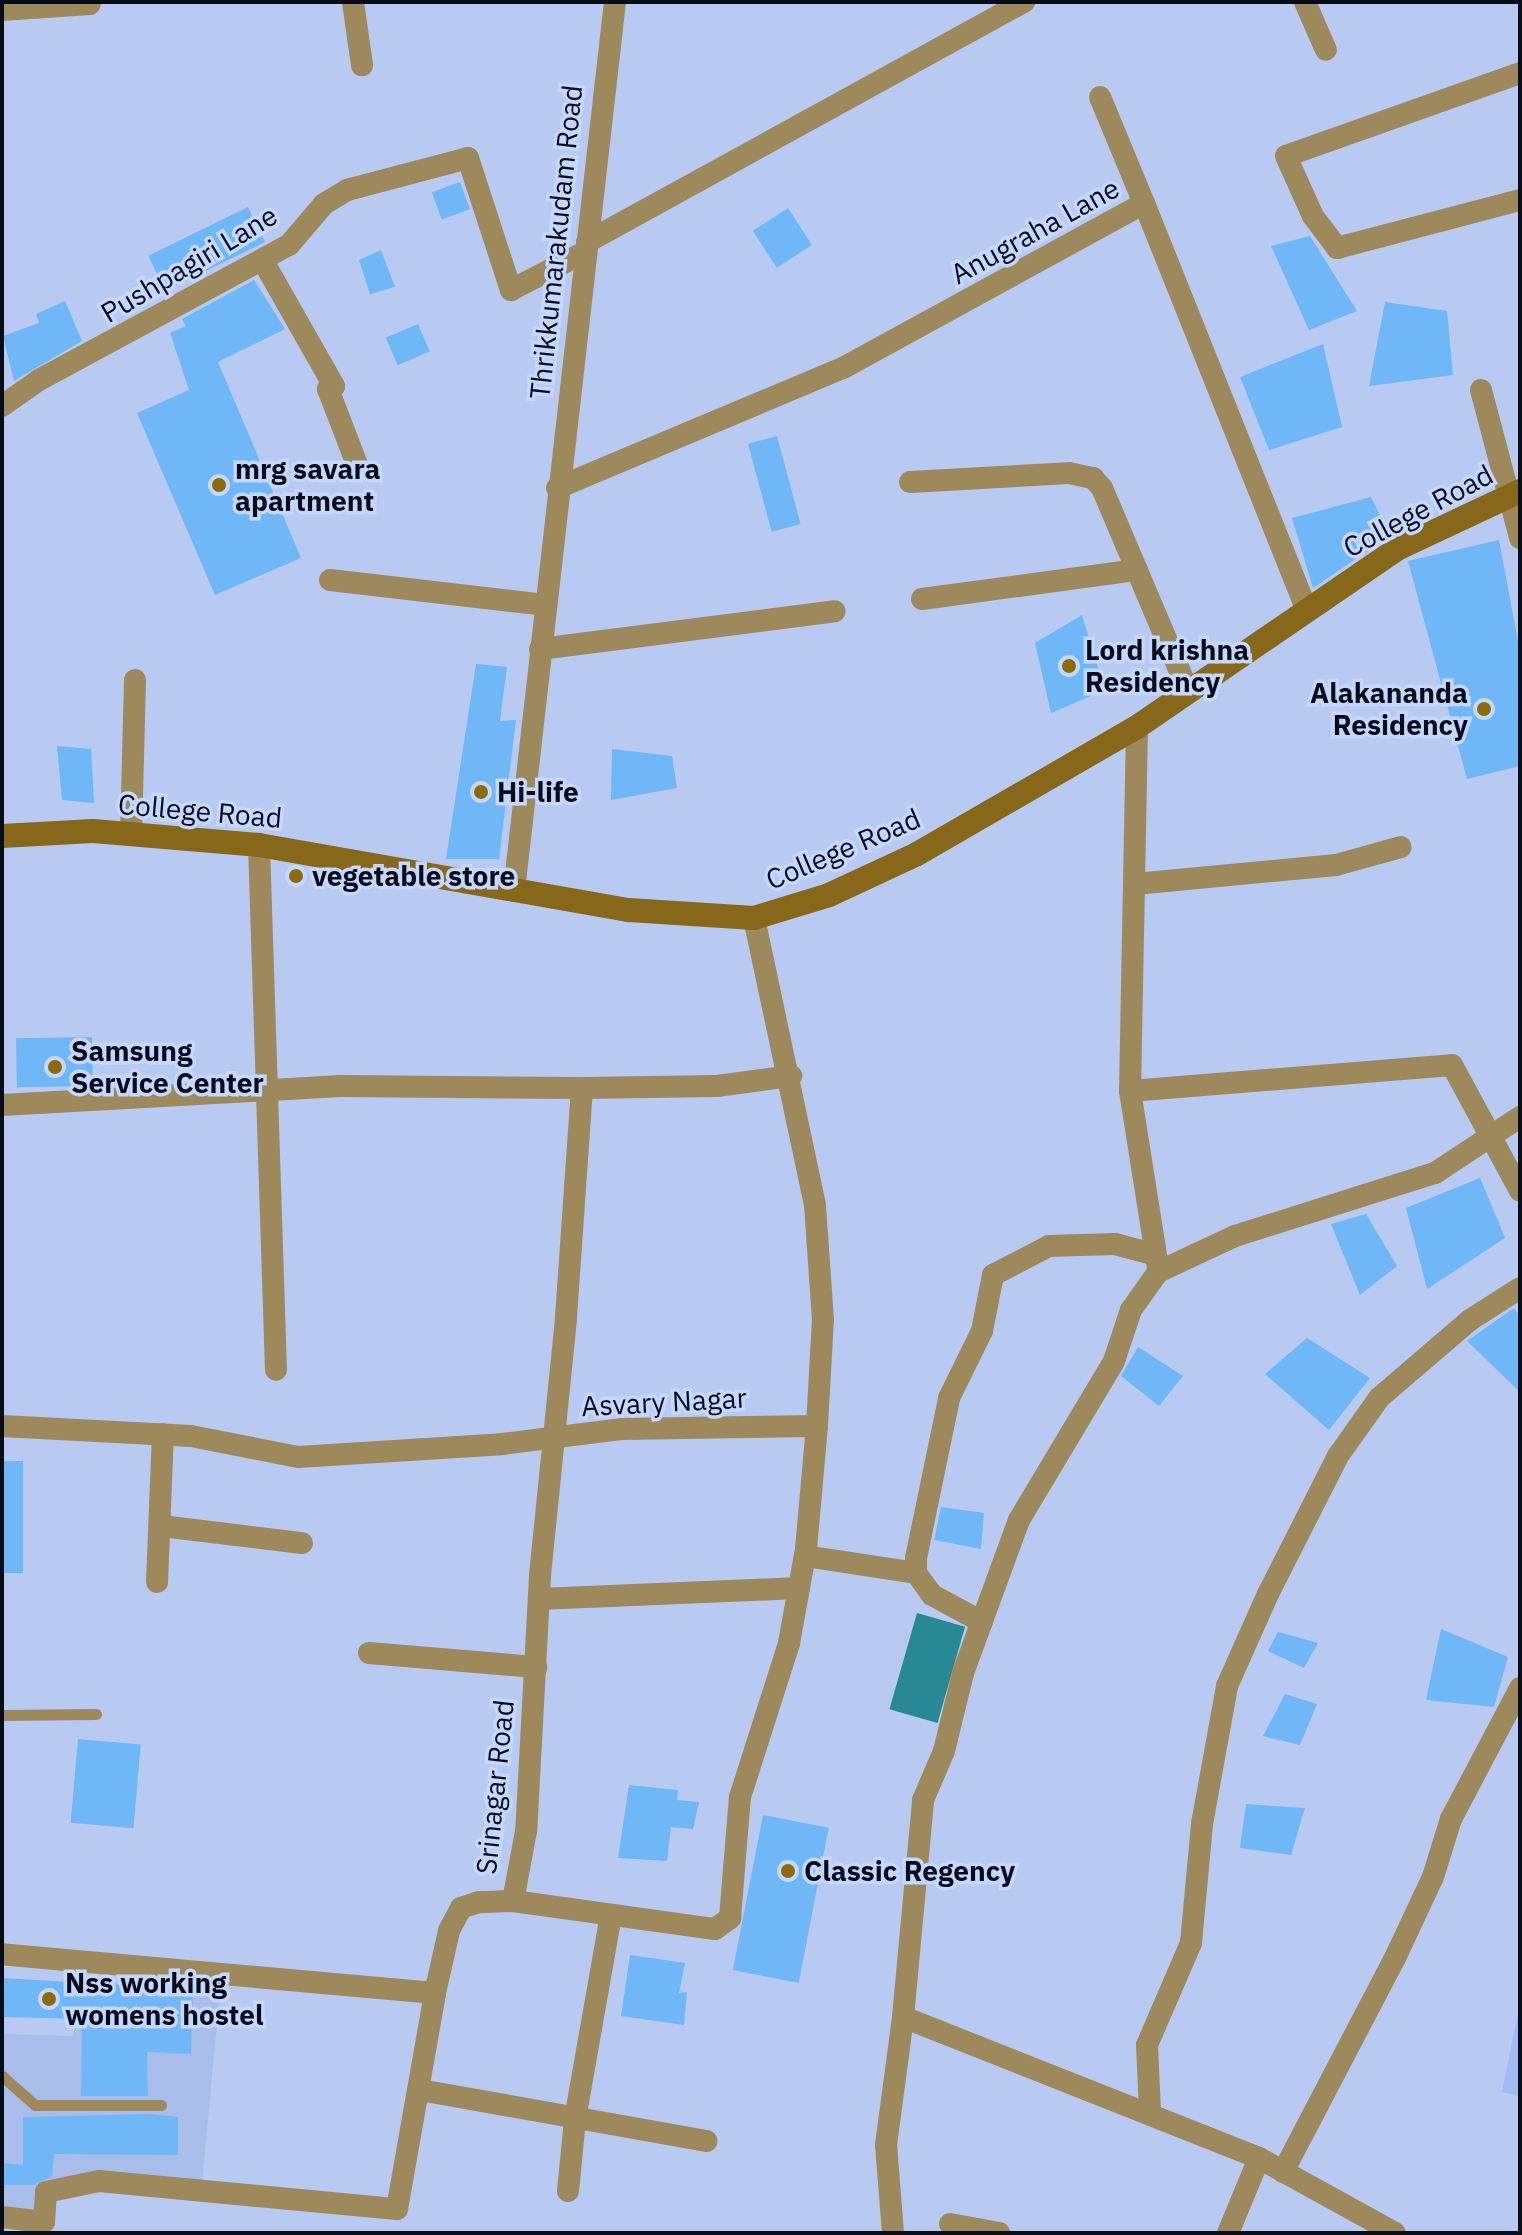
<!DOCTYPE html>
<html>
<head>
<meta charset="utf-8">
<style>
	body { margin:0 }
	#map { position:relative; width:1522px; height:2235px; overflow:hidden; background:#b8caf1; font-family:"IBM Plex Sans",sans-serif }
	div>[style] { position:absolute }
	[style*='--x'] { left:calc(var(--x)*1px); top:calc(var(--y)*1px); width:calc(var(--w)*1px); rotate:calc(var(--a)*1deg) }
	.built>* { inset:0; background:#a9bdeb }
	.green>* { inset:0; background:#a2bbf5 }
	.water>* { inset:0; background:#288994; transform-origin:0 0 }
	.building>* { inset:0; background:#6fb7f6; transform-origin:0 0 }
	.lane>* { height:11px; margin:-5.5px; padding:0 5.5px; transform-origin:5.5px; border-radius:5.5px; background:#9d895c }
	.street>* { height:22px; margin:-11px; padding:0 11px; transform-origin:11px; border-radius:11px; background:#9d895c }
	.secondary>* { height:24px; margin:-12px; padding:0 12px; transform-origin:12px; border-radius:12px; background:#87681a }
	.dots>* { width:22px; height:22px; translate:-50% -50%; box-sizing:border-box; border:4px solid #c5d7fe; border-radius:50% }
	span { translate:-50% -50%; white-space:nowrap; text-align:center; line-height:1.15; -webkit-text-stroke:7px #c5d7fe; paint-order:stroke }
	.street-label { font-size:28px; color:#070c19 }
	.poi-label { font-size:28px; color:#070c19; font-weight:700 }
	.left { translate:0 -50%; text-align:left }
	.right { translate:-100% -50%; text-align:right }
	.frame { position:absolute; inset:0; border:4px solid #070c19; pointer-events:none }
</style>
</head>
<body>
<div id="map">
	<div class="built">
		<div style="clip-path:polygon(101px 1982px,220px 1991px,202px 2183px,98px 2175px,38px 2212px,2px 2208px,2px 2034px,73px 2036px,75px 2024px,97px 2020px)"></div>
	</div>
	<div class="green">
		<div style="clip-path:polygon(1520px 2003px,1520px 2096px,1502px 2092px)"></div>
	</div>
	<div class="water">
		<div style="left:917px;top:1613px;width:50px;height:100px;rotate:16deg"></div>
	</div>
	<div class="building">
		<div style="left:460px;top:182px;width:29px;height:30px;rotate:70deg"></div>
		<div style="left:248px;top:207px;width:39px;height:111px;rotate:64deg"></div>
		<div style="left:788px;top:208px;width:44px;height:42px;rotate:57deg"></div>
		<div style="clip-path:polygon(1310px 236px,1357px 311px,1309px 330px,1271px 246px)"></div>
		<div style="clip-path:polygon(381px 250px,395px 287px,370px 294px,359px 260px)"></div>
		<div style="clip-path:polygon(254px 280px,285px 329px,218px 362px,301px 558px,215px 595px,137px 413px,189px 390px,170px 333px,186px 326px,182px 319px)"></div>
		<div style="clip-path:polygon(65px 301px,82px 341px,14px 381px,3px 336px,39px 323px,36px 314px)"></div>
		<div style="clip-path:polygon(1385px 302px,1447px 311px,1453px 375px,1369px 386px)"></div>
		<div style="left:418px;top:324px;width:30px;height:35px;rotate:67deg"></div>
		<div style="clip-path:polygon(1323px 344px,1342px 427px,1269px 450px,1240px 377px)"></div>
		<div style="left:777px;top:436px;width:91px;height:30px;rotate:75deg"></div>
		<div style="clip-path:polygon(1371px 497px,1390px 536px,1313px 588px,1292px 518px)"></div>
		<div style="clip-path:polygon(1499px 540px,1520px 652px,1520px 766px,1467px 779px,1408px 561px)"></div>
		<div style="clip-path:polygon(1082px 615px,1105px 690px,1051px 713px,1035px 643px)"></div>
		<div style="clip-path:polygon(476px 664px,507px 667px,500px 721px,516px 720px,499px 859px,446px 859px)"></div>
		<div style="clip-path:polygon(57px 746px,91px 749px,94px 803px,62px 800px)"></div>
		<div style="clip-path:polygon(612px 749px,672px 756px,677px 788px,611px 800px)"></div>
		<div style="left:92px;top:1037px;width:49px;height:76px;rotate:89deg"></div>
		<div style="clip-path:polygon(1480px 1178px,1505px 1238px,1427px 1289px,1406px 1208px)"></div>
		<div style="clip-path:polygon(1366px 1214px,1397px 1266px,1360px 1295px,1331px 1224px)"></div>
		<div style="clip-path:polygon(1514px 1308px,1520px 1316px,1520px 1392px,1467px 1341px)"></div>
		<div style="clip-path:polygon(1307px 1338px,1370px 1378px,1329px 1430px,1265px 1374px)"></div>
		<div style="clip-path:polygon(1138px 1347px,1183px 1376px,1159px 1406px,1121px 1376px)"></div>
		<div style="left:2px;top:1461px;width:21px;height:112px"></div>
		<div style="clip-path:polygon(941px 1507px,984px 1513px,981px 1549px,934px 1540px)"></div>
		<div style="clip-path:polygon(1441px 1629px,1508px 1657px,1494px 1707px,1426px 1700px)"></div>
		<div style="clip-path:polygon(1278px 1632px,1318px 1643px,1304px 1668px,1268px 1651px)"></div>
		<div style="clip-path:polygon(1285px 1694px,1317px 1704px,1300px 1745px,1263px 1736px)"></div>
		<div style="left:78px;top:1739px;width:63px;height:84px;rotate:5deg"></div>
		<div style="clip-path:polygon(629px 1785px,678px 1790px,677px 1800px,699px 1802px,693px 1829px,671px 1827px,667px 1861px,618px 1858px)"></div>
		<div style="clip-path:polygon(1246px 1804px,1305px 1808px,1291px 1855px,1240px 1848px)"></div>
		<div style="left:763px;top:1815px;width:67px;height:158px;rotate:11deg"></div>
		<div style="clip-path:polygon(630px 1955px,685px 1963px,679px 1993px,687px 1992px,684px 2025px,621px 2016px)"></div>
		<div style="clip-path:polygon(2px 1978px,193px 1989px,191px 2054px,147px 2052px,148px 2096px,81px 2096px,82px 2019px,2px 2017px)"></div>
		<div style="clip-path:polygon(149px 2114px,178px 2117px,178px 2155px,54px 2154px,52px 2176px,34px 2185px,2px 2185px,2px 2163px,23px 2165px,23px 2117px)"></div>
	</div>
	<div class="lane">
		<div style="--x:2;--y:1715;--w:94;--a:-0.6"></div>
		<div style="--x:2;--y:2076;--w:44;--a:41.3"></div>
		<div style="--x:35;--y:2105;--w:126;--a:0"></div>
	</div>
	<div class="street">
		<div style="--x:353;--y:2;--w:64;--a:81.9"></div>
		<div style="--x:1305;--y:2;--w:52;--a:66.4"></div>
		<div style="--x:2;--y:10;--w:88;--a:-3.9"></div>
		<div style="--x:1520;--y:73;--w:248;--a:160.5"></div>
		<div style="--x:1286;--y:156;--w:66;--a:65.8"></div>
		<div style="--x:1313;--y:216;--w:40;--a:53"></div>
		<div style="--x:1337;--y:248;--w:189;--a:-14.7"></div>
		<div style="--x:1100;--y:97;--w:115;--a:67.5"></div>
		<div style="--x:587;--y:242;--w:499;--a:-28.8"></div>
		<div style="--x:263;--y:261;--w:144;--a:60.4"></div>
		<div style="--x:334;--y:386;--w:7;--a:153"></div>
		<div style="--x:328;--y:389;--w:84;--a:69"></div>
		<div style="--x:1481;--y:390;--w:153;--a:75.2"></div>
		<div style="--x:2;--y:406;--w:45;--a:-35.1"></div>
		<div style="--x:39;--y:380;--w:284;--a:-28.4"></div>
		<div style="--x:289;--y:245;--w:54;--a:-49.5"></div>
		<div style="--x:324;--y:204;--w:27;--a:-31"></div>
		<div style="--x:347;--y:190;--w:125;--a:-14.8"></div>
		<div style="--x:468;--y:158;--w:139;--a:72"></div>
		<div style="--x:511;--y:290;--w:83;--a:-27.2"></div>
		<div style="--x:910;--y:482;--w:159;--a:-3.2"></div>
		<div style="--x:1069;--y:473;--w:25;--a:12"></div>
		<div style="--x:1093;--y:478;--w:13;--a:48"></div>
		<div style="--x:1102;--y:488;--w:220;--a:67"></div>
		<div style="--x:557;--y:488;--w:310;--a:-22.8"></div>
		<div style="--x:843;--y:368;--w:343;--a:-28.7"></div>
		<div style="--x:1144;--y:203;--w:436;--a:68.2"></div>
		<div style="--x:330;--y:580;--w:216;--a:6.6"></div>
		<div style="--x:922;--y:599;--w:217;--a:-7.7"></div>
		<div style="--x:540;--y:649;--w:297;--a:-7.3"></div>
		<div style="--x:1137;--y:727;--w:364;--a:91.1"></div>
		<div style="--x:1130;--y:1091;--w:178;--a:81"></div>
		<div style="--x:131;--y:834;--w:154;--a:-88.5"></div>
		<div style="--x:259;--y:845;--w:525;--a:88.15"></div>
		<div style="--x:1135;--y:884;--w:202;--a:-5.4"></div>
		<div style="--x:1336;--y:865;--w:67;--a:-15.5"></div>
		<div style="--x:514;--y:891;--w:895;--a:-83.52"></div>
		<div style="--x:582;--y:1088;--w:135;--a:-0.8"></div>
		<div style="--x:717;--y:1086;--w:75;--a:-7.7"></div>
		<div style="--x:1130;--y:1091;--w:323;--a:-4.6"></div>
		<div style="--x:1452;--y:1065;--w:143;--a:61.6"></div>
		<div style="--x:2;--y:1105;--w:339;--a:-3.2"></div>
		<div style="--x:340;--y:1086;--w:242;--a:0.5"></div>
		<div style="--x:582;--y:1088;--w:232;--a:94"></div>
		<div style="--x:566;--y:1319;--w:258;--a:95.8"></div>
		<div style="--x:540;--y:1576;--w:255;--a:93.1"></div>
		<div style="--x:526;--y:1831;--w:71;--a:100.5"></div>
		<div style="--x:513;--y:1901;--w:34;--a:178"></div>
		<div style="--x:479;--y:1902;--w:19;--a:162"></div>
		<div style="--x:461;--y:1908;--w:26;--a:118"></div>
		<div style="--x:449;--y:1931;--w:64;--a:102.7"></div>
		<div style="--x:435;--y:1993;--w:435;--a:-174.9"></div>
		<div style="--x:2;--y:1426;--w:189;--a:3"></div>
		<div style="--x:191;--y:1436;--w:109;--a:11.1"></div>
		<div style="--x:298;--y:1457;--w:204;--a:-3.6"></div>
		<div style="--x:502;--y:1444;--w:122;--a:-7.1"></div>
		<div style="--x:623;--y:1429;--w:194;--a:-0.9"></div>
		<div style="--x:817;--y:1426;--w:106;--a:-86.8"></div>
		<div style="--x:823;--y:1320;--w:115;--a:-94"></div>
		<div style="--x:815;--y:1205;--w:293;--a:-102"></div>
		<div style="--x:161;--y:1526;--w:142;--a:6.9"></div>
		<div style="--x:805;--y:1556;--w:112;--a:8.7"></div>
		<div style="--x:157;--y:1582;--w:148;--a:-87.7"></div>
		<div style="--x:539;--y:1599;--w:260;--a:-2.4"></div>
		<div style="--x:982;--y:1622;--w:57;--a:-151.6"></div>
		<div style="--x:932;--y:1595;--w:27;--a:-126"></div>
		<div style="--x:916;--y:1573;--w:15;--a:-90"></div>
		<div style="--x:916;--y:1558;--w:163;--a:-78.3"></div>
		<div style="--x:949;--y:1398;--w:75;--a:-63.8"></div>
		<div style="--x:982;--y:1331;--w:57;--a:-78.9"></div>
		<div style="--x:993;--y:1275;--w:63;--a:-27.4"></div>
		<div style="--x:1049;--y:1246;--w:66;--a:-1.7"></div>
		<div style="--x:1115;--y:1244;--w:42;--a:15"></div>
		<div style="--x:369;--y:1653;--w:168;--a:4.8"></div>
		<div style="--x:513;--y:1901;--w:204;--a:7.9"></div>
		<div style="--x:715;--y:1929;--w:19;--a:-36"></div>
		<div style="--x:730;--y:1918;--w:121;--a:-85.3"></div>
		<div style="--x:740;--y:1797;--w:162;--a:-72.3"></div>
		<div style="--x:789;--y:1643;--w:96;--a:-79.7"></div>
		<div style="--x:806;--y:1549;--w:123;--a:-84.9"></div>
		<div style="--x:903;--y:2017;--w:218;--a:-84.7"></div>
		<div style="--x:923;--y:1800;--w:53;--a:-66.8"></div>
		<div style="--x:944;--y:1751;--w:80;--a:-76.3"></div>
		<div style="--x:963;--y:1673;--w:163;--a:-69.9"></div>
		<div style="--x:1019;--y:1520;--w:185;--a:-59.1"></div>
		<div style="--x:1114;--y:1361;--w:54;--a:-71.6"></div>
		<div style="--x:1131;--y:1310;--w:47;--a:-54.6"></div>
		<div style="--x:1158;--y:1272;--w:85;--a:-25.1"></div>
		<div style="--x:1235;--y:1236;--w:210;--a:-17.5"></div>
		<div style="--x:1435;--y:1173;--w:102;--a:-33.4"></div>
		<div style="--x:420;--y:2090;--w:291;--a:10.1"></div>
		<div style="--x:1150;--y:2113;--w:68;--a:-92.5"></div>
		<div style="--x:1147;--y:2045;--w:111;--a:-66.7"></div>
		<div style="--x:1191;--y:1943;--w:120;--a:-84.7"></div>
		<div style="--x:1202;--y:1824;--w:140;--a:-79.7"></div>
		<div style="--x:1227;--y:1686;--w:101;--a:-66"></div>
		<div style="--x:1268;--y:1594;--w:155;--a:-63.1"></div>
		<div style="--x:1338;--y:1456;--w:71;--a:-54.7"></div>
		<div style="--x:1379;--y:1398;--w:120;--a:-40.6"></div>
		<div style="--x:1470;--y:1320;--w:59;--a:-32.6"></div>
		<div style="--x:1283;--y:2172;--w:242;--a:-62.4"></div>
		<div style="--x:1395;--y:1958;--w:89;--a:-64.9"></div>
		<div style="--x:1433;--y:1877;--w:61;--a:-72.8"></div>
		<div style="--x:1451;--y:1819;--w:148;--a:-62.2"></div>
		<div style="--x:568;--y:2191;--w:72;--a:-84.4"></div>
		<div style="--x:575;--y:2119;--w:207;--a:-80"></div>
		<div style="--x:2;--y:2217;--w:42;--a:6.8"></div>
		<div style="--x:44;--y:2222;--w:30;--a:-86"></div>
		<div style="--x:46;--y:2192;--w:54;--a:-11.7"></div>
		<div style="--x:99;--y:2181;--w:299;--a:5.4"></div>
		<div style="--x:397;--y:2209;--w:219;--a:-80"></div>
		<div style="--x:950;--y:2224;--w:50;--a:10.4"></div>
		<div style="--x:893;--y:2233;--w:88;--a:-94.5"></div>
		<div style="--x:886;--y:2145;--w:129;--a:-82.4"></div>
		<div style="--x:903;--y:2017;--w:383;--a:21.6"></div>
		<div style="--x:1259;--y:2158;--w:155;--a:28.9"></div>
		<div style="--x:1228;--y:2233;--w:81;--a:-67.5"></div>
	</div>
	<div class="secondary">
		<div style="--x:2;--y:836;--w:91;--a:-3.1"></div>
		<div style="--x:93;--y:831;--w:167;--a:4.8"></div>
		<div style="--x:259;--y:845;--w:376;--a:10"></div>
		<div style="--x:629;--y:910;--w:125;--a:3.7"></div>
		<div style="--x:754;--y:918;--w:78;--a:-17"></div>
		<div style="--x:829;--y:895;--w:97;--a:-25"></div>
		<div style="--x:917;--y:854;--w:254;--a:-30"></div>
		<div style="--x:1137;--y:727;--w:315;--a:-34.4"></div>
		<div style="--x:1397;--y:549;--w:136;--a:-25.2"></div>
	</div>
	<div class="dots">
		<div style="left:219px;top:485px;background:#8c6b0c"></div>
		<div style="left:1069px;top:666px;background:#8c6b0c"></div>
		<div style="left:1484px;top:709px;background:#8c6b0c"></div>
		<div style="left:481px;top:792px;background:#8c6b0c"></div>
		<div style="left:296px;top:876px;background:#8c6b0c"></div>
		<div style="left:55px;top:1067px;background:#8c6b0c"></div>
		<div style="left:788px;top:1871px;background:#8c6b0c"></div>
		<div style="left:49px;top:1999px;background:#8c6b0c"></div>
	</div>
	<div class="street-label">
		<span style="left:1035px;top:231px;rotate:-29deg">Anugraha Lane</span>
		<span style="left:556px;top:242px;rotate:-84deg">Thrikkumarakudam Road</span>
		<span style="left:189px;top:264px;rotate:-31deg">Pushpagiri Lane</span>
		<span style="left:1418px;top:511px;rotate:-28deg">College Road</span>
		<span style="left:200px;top:811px;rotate:5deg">College Road</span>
		<span style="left:843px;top:849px;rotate:-23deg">College Road</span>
		<span style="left:664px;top:1402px;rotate:-3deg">Asvary Nagar</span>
		<span style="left:495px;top:1787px;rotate:-84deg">Srinagar Road</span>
	</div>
	<div class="poi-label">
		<span class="left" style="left:235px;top:485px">mrg savara<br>apartment</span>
		<span class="left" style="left:1085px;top:666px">Lord krishna<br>Residency</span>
		<span class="right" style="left:1468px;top:709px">Alakananda<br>Residency</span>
		<span class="left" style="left:497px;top:792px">Hi-life</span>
		<span class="left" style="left:312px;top:876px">vegetable store</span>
		<span class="left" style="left:71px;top:1067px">Samsung<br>Service Center</span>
		<span class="left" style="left:804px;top:1871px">Classic Regency</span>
		<span class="left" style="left:65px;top:1999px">Nss working<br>womens hostel</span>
	</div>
	<div class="frame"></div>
</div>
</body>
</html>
